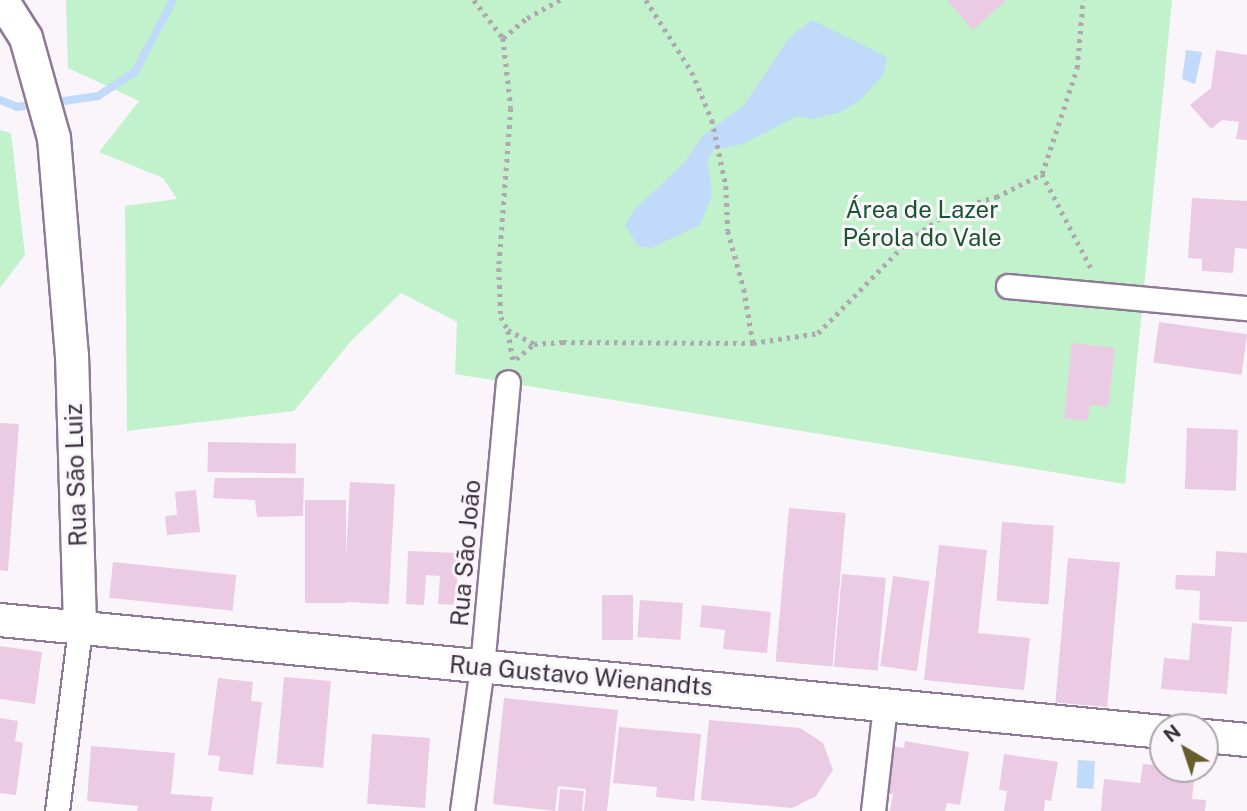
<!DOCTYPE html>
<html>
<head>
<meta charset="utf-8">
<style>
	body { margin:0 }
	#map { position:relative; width:1247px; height:811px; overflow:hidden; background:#faf5fb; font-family:"Public Sans",sans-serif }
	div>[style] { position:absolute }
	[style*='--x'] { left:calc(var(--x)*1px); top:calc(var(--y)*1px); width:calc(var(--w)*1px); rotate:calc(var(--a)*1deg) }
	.green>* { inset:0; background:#c1f2cb }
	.water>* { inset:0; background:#c1daf9; transform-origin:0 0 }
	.stream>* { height:8px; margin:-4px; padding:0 4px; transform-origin:4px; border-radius:4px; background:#c1daf9 }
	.building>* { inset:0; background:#ebcae4; transform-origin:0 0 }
	.path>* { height:4.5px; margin-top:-2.25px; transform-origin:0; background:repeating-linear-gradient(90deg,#aea8b0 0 3.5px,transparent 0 8.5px) }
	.roads { filter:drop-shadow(2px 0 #8e7996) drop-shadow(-2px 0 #8e7996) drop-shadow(0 2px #8e7996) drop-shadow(0 -2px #8e7996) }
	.street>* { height:23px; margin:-11.5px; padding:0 11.5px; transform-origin:11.5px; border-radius:11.5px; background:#fff }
	.secondary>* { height:32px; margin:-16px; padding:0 16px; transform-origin:16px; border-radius:16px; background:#fff }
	span { translate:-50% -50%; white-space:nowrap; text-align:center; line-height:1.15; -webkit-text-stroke:6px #faf5fb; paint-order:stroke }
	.park-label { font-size:24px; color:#18552c }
	.street-label { font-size:24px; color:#382f3b }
	.north { position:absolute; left:1149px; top:713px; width:70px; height:70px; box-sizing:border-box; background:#faf5fb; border:2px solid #aca6ae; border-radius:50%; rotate:321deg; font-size:19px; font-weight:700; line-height:28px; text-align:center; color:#382f3b }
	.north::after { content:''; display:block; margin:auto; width:24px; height:32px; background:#675e2b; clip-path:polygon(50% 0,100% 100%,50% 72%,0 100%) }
</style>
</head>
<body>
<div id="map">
	<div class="green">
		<div style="clip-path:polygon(66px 0,1172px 0,1125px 484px,455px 374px,457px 322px,401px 293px,351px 341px,294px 411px,127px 431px,125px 206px,177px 199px,163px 178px,99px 152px,139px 101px,68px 68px)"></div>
		<div style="clip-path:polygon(0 130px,11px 133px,25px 255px,0 288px)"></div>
	</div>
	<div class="water">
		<div style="clip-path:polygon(812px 20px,887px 57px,883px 75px,861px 99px,841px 112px,813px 119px,797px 116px,743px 144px,713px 150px,708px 160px,712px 196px,700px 225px,651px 248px,638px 246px,625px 225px,634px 210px,684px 163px,703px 135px,744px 105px,789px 38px)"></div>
		<div style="clip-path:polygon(1186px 50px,1202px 52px,1195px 84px,1182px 79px)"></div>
		<div style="left:1078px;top:760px;width:17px;height:28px;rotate:3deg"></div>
	</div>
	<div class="stream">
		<div style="--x:0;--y:100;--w:18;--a:22"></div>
		<div style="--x:17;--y:107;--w:20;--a:-9"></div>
		<div style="--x:50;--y:103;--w:49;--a:-8.3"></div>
		<div style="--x:98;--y:96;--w:44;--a:-33"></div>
		<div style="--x:135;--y:72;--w:81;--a:-62.2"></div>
	</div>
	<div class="building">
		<div style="clip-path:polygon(947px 0,1006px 0,973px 30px)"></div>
		<div style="clip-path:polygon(1216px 50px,1247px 55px,1247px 140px,1236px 139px,1239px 122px,1222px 120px,1211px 129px,1190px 105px,1211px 88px)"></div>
		<div style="clip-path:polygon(1192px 198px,1247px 201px,1247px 249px,1235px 248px,1233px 273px,1202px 271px,1202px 259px,1188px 258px)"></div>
		<div style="left:1159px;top:322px;width:89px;height:41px;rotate:8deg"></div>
		<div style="clip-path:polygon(1072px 343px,1115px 348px,1108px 407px,1090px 405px,1088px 421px,1064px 418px)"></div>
		<div style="clip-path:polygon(0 423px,19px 424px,8px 571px,0 570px)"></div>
		<div style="left:1187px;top:428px;width:51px;height:61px;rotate:2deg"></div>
		<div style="left:208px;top:442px;width:88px;height:30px;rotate:1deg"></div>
		<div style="clip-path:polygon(215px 478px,304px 478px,303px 516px,257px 517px,255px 500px,213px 498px)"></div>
		<div style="left:350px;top:482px;width:45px;height:120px;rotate:3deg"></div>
		<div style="clip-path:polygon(196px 490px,200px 532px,167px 535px,165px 516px,177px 515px,175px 492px)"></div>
		<div style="left:305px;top:500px;width:41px;height:103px"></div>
		<div style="left:789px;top:508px;width:57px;height:154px;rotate:5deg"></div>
		<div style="left:1002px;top:522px;width:52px;height:79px;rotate:4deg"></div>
		<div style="clip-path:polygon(939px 545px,987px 550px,978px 633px,1030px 638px,1024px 690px,924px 680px)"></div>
		<div style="clip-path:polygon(408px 551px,458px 553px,456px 605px,438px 604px,440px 576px,426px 575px,424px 605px,406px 604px)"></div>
		<div style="clip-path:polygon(1216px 551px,1247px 553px,1247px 622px,1199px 620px,1200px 591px,1175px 589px,1176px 575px,1215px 576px)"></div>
		<div style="left:1068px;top:558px;width:52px;height:145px;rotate:5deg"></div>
		<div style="left:113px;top:562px;width:124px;height:36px;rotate:6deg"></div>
		<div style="left:842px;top:574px;width:44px;height:93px;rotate:5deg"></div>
		<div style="left:893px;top:576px;width:37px;height:91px;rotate:8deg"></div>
		<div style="left:602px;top:595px;width:31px;height:45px"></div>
		<div style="left:640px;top:600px;width:43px;height:37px;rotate:4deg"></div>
		<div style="clip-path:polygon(702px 605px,771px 612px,767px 653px,723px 649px,725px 630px,700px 627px)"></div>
		<div style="clip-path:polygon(1192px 623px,1232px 627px,1227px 694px,1161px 689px,1164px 658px,1189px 660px)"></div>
		<div style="clip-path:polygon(0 646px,42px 652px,35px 704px,0 699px)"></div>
		<div style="left:284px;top:677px;width:47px;height:87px;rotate:5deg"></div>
		<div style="clip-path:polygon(218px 678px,253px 682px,251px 701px,262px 702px,253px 775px,218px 771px,220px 756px,208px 755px)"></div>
		<div style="clip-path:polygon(504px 698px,618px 710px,607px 811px,584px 811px,586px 789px,558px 786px,555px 811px,493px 804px)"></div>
		<div style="clip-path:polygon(0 718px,18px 721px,15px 741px,23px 743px,16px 795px,0 793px)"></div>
		<div style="clip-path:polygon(709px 720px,800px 728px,823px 743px,833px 770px,816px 796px,792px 808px,701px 800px)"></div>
		<div style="clip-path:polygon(619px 727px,701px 734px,694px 801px,656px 797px,657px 787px,613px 783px)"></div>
		<div style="left:372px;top:734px;width:58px;height:70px;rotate:4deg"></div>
		<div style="clip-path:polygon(905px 741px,969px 752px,960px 805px,947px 803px,945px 811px,890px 811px,893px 794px,879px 792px,892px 746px,904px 748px)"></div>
		<div style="clip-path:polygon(91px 746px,175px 753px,171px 794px,213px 797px,211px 811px,137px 811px,138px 806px,87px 801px)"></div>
		<div style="clip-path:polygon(1004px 754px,1058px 762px,1051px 801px,1045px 800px,1044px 811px,1004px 811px,1007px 791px,999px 790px)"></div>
		<div style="clip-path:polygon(1143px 764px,1195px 769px,1192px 799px,1206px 800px,1205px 811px,1101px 811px,1104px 779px,1140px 783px)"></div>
		<div style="left:560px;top:789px;width:24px;height:22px;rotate:5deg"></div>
	</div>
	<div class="path">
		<div style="--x:474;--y:0;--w:48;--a:52.7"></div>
		<div style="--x:503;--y:38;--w:70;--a:83.5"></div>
		<div style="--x:511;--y:108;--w:160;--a:94.3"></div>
		<div style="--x:499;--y:268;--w:49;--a:87.7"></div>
		<div style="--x:501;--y:317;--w:15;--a:62"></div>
		<div style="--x:508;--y:330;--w:30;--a:28"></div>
		<div style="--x:646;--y:0;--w:85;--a:57.4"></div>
		<div style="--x:692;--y:72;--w:52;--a:67.4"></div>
		<div style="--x:712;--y:120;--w:67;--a:78"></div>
		<div style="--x:726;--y:186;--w:45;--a:87.5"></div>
		<div style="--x:728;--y:231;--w:60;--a:74.6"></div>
		<div style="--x:744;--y:289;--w:55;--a:80.5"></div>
		<div style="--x:503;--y:38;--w:31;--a:-40"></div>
		<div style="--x:527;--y:18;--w:38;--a:-29"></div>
		<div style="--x:1042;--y:174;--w:110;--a:62.5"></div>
		<div style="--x:508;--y:331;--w:29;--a:80"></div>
		<div style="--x:516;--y:359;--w:23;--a:-40"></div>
		<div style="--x:534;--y:344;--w:29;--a:-4"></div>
		<div style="--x:563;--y:342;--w:190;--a:0.3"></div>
		<div style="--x:753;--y:343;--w:66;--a:-8.7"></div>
		<div style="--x:818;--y:333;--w:130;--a:-45.6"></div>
		<div style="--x:909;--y:240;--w:54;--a:-35.2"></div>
		<div style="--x:953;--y:209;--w:45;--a:-15.6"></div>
		<div style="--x:996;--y:197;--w:51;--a:-26.6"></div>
		<div style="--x:1042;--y:174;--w:112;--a:-71.7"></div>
		<div style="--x:1077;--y:68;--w:68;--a:-85"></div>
	</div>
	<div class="roads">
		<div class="street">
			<div style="--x:1008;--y:286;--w:240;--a:5.3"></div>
			<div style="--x:57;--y:811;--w:184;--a:-82.8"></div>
			<div style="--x:462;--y:811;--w:145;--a:-82.1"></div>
			<div style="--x:482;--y:667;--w:286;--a:-84.8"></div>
			<div style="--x:873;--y:811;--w:106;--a:-83.5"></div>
		</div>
		<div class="secondary">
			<div style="--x:2;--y:0;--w:45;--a:57.7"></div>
			<div style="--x:26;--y:38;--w:104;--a:74.4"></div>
			<div style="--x:54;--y:138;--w:218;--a:85.3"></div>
			<div style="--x:72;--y:355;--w:273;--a:88.3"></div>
			<div style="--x:0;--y:620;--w:1168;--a:5.5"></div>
			<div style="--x:1205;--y:736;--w:42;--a:5.4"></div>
		</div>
	</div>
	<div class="park-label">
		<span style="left:922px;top:224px">Área de Lazer<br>Pérola do Vale</span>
	</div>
	<div class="street-label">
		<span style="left:76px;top:475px;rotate:-92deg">Rua São Luiz</span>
		<span style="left:466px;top:553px;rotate:-85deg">Rua São João</span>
		<span style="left:581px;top:676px;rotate:5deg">Rua Gustavo Wienandts</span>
	</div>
	<div class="north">N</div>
</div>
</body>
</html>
